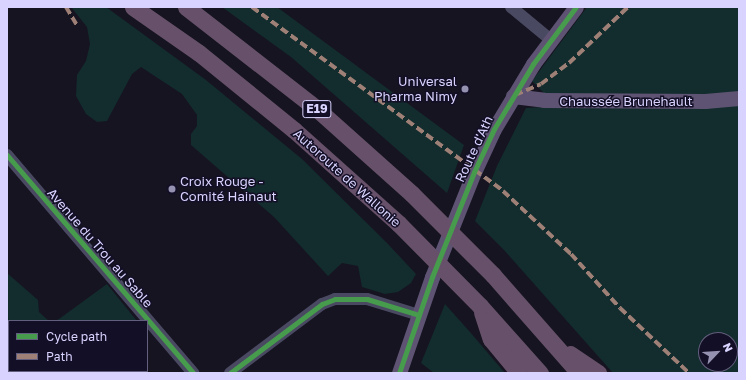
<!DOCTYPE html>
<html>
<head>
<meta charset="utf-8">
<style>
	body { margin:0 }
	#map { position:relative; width:746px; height:380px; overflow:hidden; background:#161421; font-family:"Golos Text",sans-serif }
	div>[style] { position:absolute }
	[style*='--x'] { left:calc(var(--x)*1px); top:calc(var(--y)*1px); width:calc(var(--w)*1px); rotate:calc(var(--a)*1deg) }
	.green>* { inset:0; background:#132c2d }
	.minor>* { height:12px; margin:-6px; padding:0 6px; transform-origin:6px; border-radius:6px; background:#4a4962 }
	.major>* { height:15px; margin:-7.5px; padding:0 7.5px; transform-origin:7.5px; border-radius:7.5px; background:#5e5373 }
	.highway>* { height:17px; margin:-8.5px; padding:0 8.5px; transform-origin:8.5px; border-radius:8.5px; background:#67516a }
	.highway-bridge>* { height:17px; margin:-8.5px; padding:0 8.5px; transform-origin:8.5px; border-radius:8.5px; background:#67516a }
	.quiet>* { height:4px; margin-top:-2px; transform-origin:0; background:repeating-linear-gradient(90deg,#9e8076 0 8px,transparent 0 12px) }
	.cycleway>* { height:5px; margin:-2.5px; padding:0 2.5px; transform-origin:2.5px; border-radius:2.5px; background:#469c4c }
	.dots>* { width:11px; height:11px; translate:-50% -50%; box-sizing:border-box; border:2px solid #130f26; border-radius:50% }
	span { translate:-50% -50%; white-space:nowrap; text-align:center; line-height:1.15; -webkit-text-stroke:3px #130f26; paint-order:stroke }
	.shield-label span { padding:1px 3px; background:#130f26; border:1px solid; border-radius:3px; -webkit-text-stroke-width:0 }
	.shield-label { font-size:12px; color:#d9d4ff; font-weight:700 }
	.poi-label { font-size:13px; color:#d9d4ff }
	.right { translate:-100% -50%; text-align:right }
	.left { translate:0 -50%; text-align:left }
	.street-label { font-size:13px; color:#d9d4ff }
	.frame { position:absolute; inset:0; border:8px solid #d9d4ff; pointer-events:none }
	.legend { position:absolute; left:8px; top:320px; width:140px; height:52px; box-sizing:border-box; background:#130f26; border:1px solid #625e7d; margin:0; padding:5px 7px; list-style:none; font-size:12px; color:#d9d4ff }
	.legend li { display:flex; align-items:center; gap:8px; height:20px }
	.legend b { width:20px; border:1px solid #625e7d }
	.north { position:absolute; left:698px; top:332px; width:40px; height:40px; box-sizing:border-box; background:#130f26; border:1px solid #625e7d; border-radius:50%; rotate:65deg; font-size:11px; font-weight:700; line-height:16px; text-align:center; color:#d9d4ff }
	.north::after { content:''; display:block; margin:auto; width:14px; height:18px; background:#9591b1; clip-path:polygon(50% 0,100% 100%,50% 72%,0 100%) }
</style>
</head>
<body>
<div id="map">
	<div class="green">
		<div style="clip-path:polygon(71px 7px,106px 7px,206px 80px,302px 159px,387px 243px,416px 274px,411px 283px,398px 292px,385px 294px,362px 287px,358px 266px,342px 263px,328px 276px,274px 217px,191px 145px,191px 134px,197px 126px,197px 115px,182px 94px,141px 67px,132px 74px,107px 121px,97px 122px,86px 114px,76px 96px,77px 75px,86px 61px,90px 44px,87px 27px)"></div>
		<div style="clip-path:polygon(222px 7px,277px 7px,464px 145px,447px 193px,291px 57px)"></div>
		<div style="clip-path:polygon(evenodd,587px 7px,739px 7px,739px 373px,613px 373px,504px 250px,475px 221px,497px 166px,526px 108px,557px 106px,532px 81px,587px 7px,706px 340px,730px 340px,730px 364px,706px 364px,706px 340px)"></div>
		<div style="clip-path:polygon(7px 273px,38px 300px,39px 312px,49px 321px,9px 321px,9px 360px)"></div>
		<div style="clip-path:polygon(107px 284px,137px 321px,54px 321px,59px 319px)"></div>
		<div style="clip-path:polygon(445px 304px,470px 332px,505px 373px,434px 373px,421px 363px)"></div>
	</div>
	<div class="minor">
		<div style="--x:511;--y:7;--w:52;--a:39.5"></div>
		<div style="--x:7;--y:155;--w:287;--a:49.5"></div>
		<div style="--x:230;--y:373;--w:115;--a:-36.9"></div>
		<div style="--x:322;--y:304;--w:14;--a:-21"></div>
		<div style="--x:335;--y:299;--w:32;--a:0"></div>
		<div style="--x:367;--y:299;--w:54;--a:17.1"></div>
	</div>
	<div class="major">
		<div style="--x:513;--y:96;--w:31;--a:7"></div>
		<div style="--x:544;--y:100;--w:161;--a:0.4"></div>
		<div style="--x:705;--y:101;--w:34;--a:-5"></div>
		<div style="--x:399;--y:373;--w:102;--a:-71"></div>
		<div style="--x:432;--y:277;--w:113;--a:-68.2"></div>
		<div style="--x:474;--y:172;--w:47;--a:-65.1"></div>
		<div style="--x:494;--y:129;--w:76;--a:-59"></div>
		<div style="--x:533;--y:64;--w:71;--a:-53"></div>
	</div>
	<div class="highway">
		<div style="--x:133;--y:7;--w:80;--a:34.9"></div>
		<div style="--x:199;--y:53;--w:122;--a:39"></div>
		<div style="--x:294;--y:130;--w:140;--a:41.8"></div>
		<div style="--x:186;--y:7;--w:166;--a:37.9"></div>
		<div style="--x:317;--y:109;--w:127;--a:41.8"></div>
		<div style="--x:493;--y:275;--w:130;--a:48.7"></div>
		<div style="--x:480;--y:306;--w:90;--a:48.2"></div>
		<div style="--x:482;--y:312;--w:28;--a:72"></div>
		<div style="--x:491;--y:339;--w:44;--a:50.5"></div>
		<div style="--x:570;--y:354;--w:34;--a:34"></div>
	</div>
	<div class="highway-bridge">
		<div style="--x:412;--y:194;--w:115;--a:45"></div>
		<div style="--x:398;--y:223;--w:117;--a:45.3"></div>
	</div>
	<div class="quiet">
		<div style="--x:66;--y:7;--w:21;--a:59"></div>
		<div style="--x:252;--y:7;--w:311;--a:36.2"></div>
		<div style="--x:503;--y:191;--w:93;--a:42.8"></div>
		<div style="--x:571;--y:254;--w:73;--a:47.8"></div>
		<div style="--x:620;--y:308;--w:95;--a:43.3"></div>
		<div style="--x:515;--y:95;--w:28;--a:-23"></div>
		<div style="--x:541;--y:84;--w:35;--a:-37"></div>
		<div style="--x:569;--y:63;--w:81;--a:-43.5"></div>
	</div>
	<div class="cycleway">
		<div style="--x:7;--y:155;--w:287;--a:49.5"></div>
		<div style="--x:230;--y:373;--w:115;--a:-36.9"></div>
		<div style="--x:322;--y:304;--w:14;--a:-21"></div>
		<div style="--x:335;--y:299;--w:32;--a:0"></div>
		<div style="--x:367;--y:299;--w:54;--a:17.1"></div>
		<div style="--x:399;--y:373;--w:102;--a:-71"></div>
		<div style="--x:432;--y:277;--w:113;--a:-68.2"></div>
		<div style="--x:474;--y:172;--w:47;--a:-65.1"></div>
		<div style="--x:494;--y:129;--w:76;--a:-59"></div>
		<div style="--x:533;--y:64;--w:71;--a:-53"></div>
	</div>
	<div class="dots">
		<div style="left:465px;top:89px;background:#9591b1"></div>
		<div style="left:172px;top:189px;background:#9591b1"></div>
	</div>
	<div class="shield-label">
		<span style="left:317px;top:109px">E19</span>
	</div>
	<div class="poi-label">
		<span class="right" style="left:457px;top:89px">Universal<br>Pharma Nimy</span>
		<span class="left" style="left:180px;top:189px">Croix Rouge -<br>Comité Hainaut</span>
	</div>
	<div class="street-label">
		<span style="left:626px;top:101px">Chaussée Brunehault</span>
		<span style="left:474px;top:149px;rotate:-65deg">Route d'Ath</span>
		<span style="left:347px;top:178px;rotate:42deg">Autoroute de Wallonie</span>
		<span style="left:100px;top:248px;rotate:49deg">Avenue du Trou au Sable</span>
	</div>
	<div class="frame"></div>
	<ul class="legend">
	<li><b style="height:5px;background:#469c4c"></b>Cycle path</li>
	<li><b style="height:5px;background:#9e8076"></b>Path</li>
	</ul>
	<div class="north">N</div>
</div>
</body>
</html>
